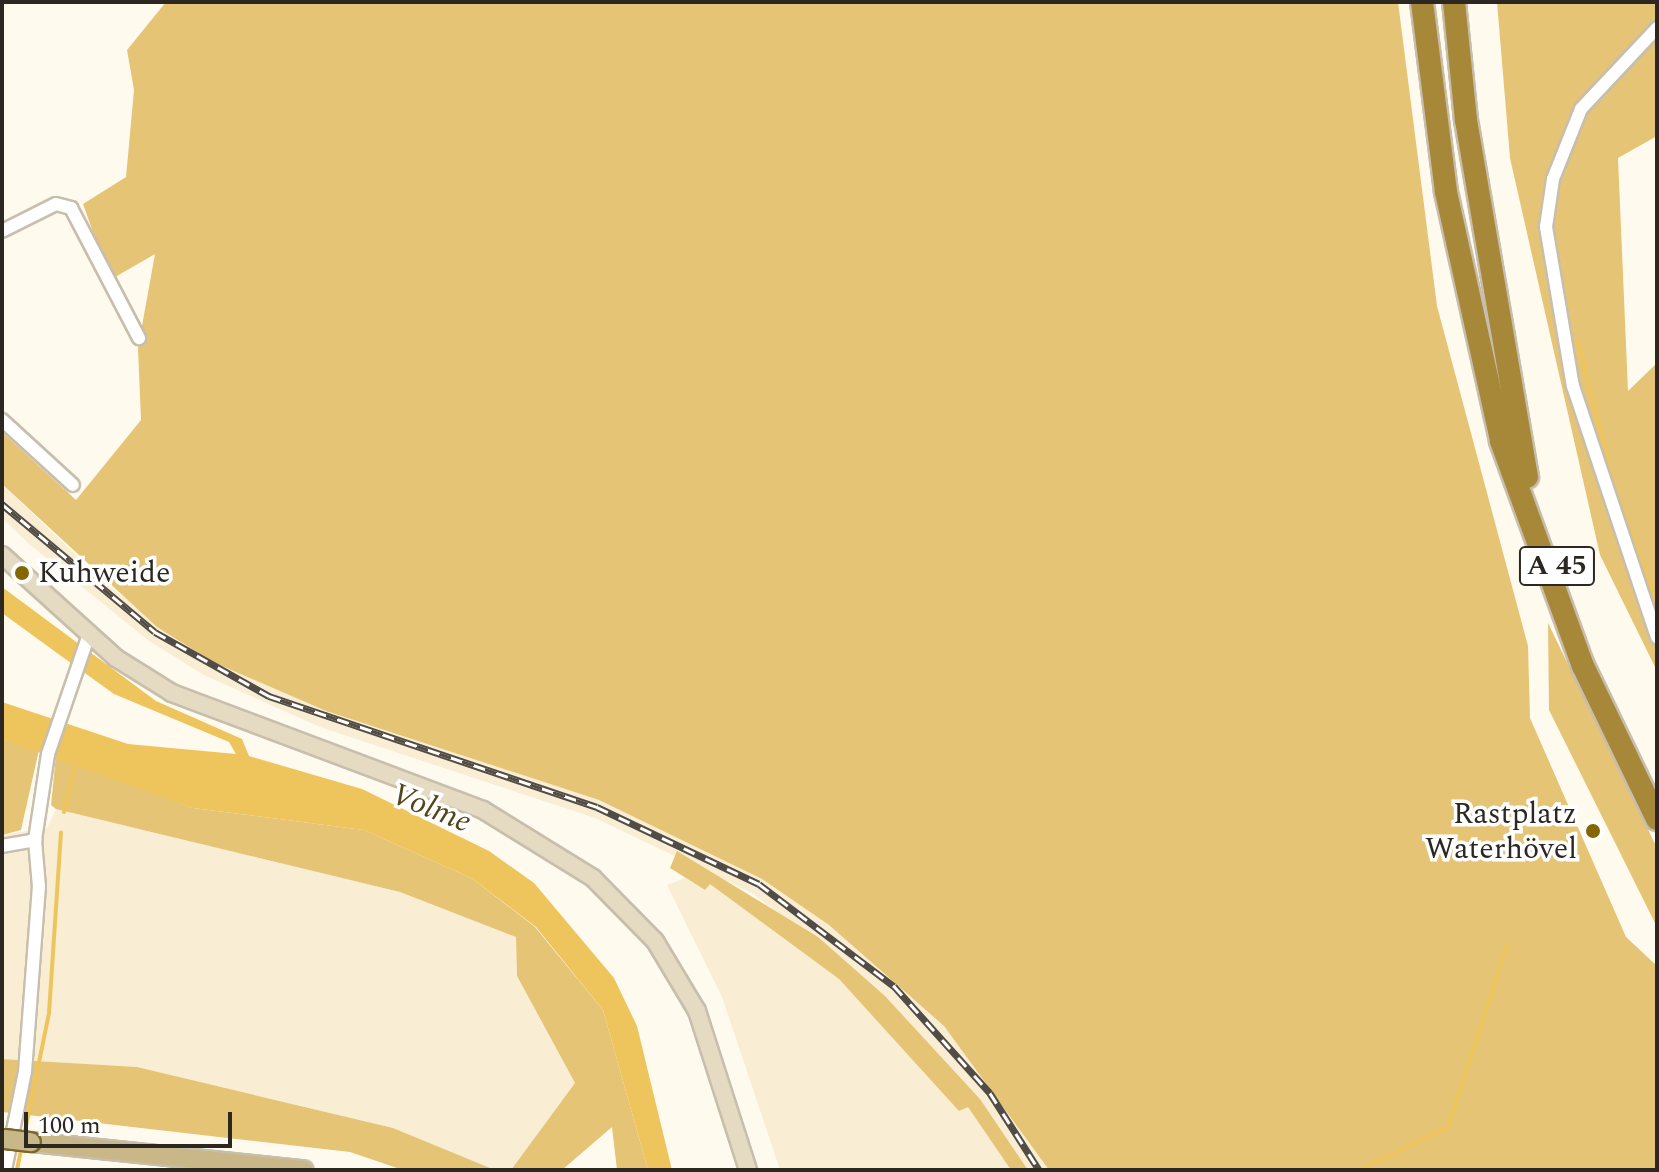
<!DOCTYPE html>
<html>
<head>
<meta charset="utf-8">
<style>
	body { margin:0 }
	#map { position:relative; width:1659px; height:1172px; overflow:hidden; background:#fffaee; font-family:Spectral,serif }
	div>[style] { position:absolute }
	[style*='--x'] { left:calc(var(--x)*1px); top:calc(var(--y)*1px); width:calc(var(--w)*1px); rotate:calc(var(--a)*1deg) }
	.built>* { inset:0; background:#f9edd3 }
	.green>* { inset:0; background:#e6c476 }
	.water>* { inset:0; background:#eec45d }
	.stream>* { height:4px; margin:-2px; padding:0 2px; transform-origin:2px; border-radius:2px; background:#eec45d }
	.roads { filter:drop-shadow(2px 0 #c7beac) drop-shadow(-2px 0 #c7beac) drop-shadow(0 2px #c7beac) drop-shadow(0 -2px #c7beac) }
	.street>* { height:12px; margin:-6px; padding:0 6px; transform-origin:6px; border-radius:6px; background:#fff }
	.secondary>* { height:16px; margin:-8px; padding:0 8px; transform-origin:8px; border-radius:8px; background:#e5dbc3 }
	.primary>* { height:18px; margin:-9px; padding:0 9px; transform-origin:9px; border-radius:9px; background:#cab788 }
	.highway>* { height:22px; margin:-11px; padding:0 11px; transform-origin:11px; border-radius:11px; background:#a78738 }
	.rail>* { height:7px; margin-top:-3.5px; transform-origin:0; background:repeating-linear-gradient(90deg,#fff 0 12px,#514c45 0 24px); box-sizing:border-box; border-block:2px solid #514c45 }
	.bridges { filter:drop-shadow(2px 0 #7c6630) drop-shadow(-2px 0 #7c6630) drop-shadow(0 2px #7c6630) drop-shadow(0 -2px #7c6630) }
	.primary-bridge>* { height:18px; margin:-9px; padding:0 9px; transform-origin:9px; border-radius:9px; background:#cab788 }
	.dots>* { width:22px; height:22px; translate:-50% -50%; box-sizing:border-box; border:4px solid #fff; border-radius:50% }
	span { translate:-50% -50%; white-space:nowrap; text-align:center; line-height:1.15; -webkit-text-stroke:7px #fff; paint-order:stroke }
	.shield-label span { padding:2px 6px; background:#fff; border:2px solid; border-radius:6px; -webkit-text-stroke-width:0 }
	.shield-label { font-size:28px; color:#2c2821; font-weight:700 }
	.poi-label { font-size:30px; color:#2c2821 }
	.left { translate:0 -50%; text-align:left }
	.right { translate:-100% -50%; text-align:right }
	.water-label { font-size:32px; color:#56451a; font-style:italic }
	.frame { position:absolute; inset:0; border:4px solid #2c2821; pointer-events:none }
	.scale { position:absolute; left:24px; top:1112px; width:208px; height:36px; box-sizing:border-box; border:4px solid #2c2821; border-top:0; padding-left:10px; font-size:24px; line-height:28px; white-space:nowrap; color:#2c2821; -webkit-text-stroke:6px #fff; paint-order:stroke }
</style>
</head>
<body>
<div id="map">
	<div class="built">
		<div style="clip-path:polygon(2px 484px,107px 585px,213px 662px,326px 711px,599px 800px,762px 879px,829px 925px,944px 1026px,1049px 1170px,1028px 1170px,980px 1099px,885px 996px,752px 893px,595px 818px,320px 727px,204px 675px,149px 641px,28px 543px,2px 518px)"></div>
		<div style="clip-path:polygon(56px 809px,400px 892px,516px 937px,517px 976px,575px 1083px,511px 1170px,495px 1170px,393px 1128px,137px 1067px,2px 1059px,2px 835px,47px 828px)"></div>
		<div style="clip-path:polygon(685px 878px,705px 890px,710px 883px,839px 979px,959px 1110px,968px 1106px,1011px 1170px,780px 1170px,722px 997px,667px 885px)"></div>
	</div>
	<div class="green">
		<div style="clip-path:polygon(166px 2px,1398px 2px,1437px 306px,1528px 646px,1530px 718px,1626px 937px,1657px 966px,1657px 1170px,1049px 1170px,944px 1026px,829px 925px,762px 879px,599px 800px,326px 711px,213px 662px,157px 627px,2px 484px,2px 432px,76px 500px,141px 420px,138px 348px,155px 254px,110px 280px,83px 204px,126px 177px,134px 90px,127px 50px)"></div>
		<div style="clip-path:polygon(1497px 2px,1657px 2px,1657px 136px,1618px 158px,1628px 391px,1657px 363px,1657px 671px,1600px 555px,1510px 158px)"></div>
		<div style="clip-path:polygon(1548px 623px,1657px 848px,1657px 927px,1549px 710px)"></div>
		<div style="clip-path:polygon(2px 739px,39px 750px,21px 830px,2px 835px)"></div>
		<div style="clip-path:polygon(56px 755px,193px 808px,364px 830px,473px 879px,535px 927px,603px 1010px,648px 1170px,617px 1170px,612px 1127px,562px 1170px,511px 1170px,575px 1083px,517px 976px,516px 937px,400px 892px,56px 809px,51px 805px)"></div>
		<div style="clip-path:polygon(677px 851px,818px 937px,885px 996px,980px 1099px,1028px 1170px,1011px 1170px,968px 1107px,959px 1111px,839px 979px,710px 884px,705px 890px,670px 868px)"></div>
		<div style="clip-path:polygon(2px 1059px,137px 1067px,393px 1128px,495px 1170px,403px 1170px,350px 1152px,2px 1112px)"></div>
	</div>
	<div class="water">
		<div style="clip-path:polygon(2px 587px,156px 701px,242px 739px,249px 756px,362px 789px,489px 851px,534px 883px,614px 978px,637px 1026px,672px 1170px,648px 1170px,603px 1010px,536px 927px,473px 879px,364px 830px,193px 808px,2px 739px,2px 702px,128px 744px,236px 754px,229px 742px,114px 694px,57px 653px,2px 613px)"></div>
	</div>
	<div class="stream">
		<div style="--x:1578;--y:341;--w:150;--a:76.1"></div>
		<div style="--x:1614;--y:487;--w:125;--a:69.8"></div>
		<div style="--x:64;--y:812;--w:53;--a:-77"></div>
		<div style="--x:24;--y:1136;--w:126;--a:-78.5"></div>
		<div style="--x:49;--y:1013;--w:181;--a:-86.2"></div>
		<div style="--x:17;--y:1170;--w:25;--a:-79"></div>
		<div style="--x:1359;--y:1170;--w:99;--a:-25.8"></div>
		<div style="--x:1448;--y:1127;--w:191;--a:-72"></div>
	</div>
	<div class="roads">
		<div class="street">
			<div style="--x:1657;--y:28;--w:111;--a:133.2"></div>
			<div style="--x:1581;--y:109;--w:75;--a:111.8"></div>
			<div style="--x:1553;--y:179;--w:49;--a:98.3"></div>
			<div style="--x:1546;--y:227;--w:161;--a:80.4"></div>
			<div style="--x:1573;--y:386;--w:265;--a:71.5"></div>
			<div style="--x:2;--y:231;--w:60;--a:-26.6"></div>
			<div style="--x:56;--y:204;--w:16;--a:15"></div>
			<div style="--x:71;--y:208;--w:147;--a:62.4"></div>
			<div style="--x:2;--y:420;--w:96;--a:42.5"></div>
			<div style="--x:2;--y:846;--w:34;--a:-10"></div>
			<div style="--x:5;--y:1170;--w:100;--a:-78.5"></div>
			<div style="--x:25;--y:1072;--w:186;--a:-85.7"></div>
			<div style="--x:39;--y:887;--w:47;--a:-94.9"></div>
			<div style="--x:35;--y:840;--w:87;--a:-81.4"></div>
			<div style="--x:48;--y:754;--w:127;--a:-71.1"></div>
		</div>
		<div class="secondary">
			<div style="--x:2;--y:555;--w:154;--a:42.1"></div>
			<div style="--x:116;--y:658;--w:66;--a:32"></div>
			<div style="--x:172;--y:693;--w:332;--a:20.6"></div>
			<div style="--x:483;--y:810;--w:129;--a:31.7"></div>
			<div style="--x:593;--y:878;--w:88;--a:45.5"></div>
			<div style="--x:655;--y:941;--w:82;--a:59"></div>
			<div style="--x:697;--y:1011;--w:167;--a:72.2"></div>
		</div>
		<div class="primary">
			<div style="--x:31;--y:1142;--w:274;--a:5.9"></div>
		</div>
		<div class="highway">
			<div style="--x:1422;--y:2;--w:192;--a:82.8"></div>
			<div style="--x:1446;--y:192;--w:255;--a:77.5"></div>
			<div style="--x:1501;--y:441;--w:239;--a:70"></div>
			<div style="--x:1583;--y:666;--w:170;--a:64.2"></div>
			<div style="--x:1454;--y:2;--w:119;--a:84.2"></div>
			<div style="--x:1466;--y:120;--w:362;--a:80.3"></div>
		</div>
	</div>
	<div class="rail">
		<div style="--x:2;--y:504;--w:199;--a:39.9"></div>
		<div style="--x:155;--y:632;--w:131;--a:29.3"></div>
		<div style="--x:269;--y:696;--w:346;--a:18.7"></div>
		<div style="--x:597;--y:807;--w:179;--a:25.4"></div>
		<div style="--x:759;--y:884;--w:169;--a:37.1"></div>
		<div style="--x:894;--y:986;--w:144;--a:48.1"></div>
		<div style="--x:990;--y:1093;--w:91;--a:57.5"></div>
	</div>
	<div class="bridges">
		<div class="primary-bridge">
			<div style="--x:5;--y:1139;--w:26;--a:7"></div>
		</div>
	</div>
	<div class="dots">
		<div style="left:22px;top:573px;background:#866600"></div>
		<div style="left:1593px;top:831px;background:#866600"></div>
	</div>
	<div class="shield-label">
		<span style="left:1557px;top:566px">A 45</span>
	</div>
	<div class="poi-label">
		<span class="left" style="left:38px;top:573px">Kuhweide</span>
		<span class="right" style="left:1577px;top:831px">Rastplatz<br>Waterhövel</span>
	</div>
	<div class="water-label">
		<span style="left:431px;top:809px;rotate:22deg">Volme</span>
	</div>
	<div class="frame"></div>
	<div class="scale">100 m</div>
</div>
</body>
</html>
